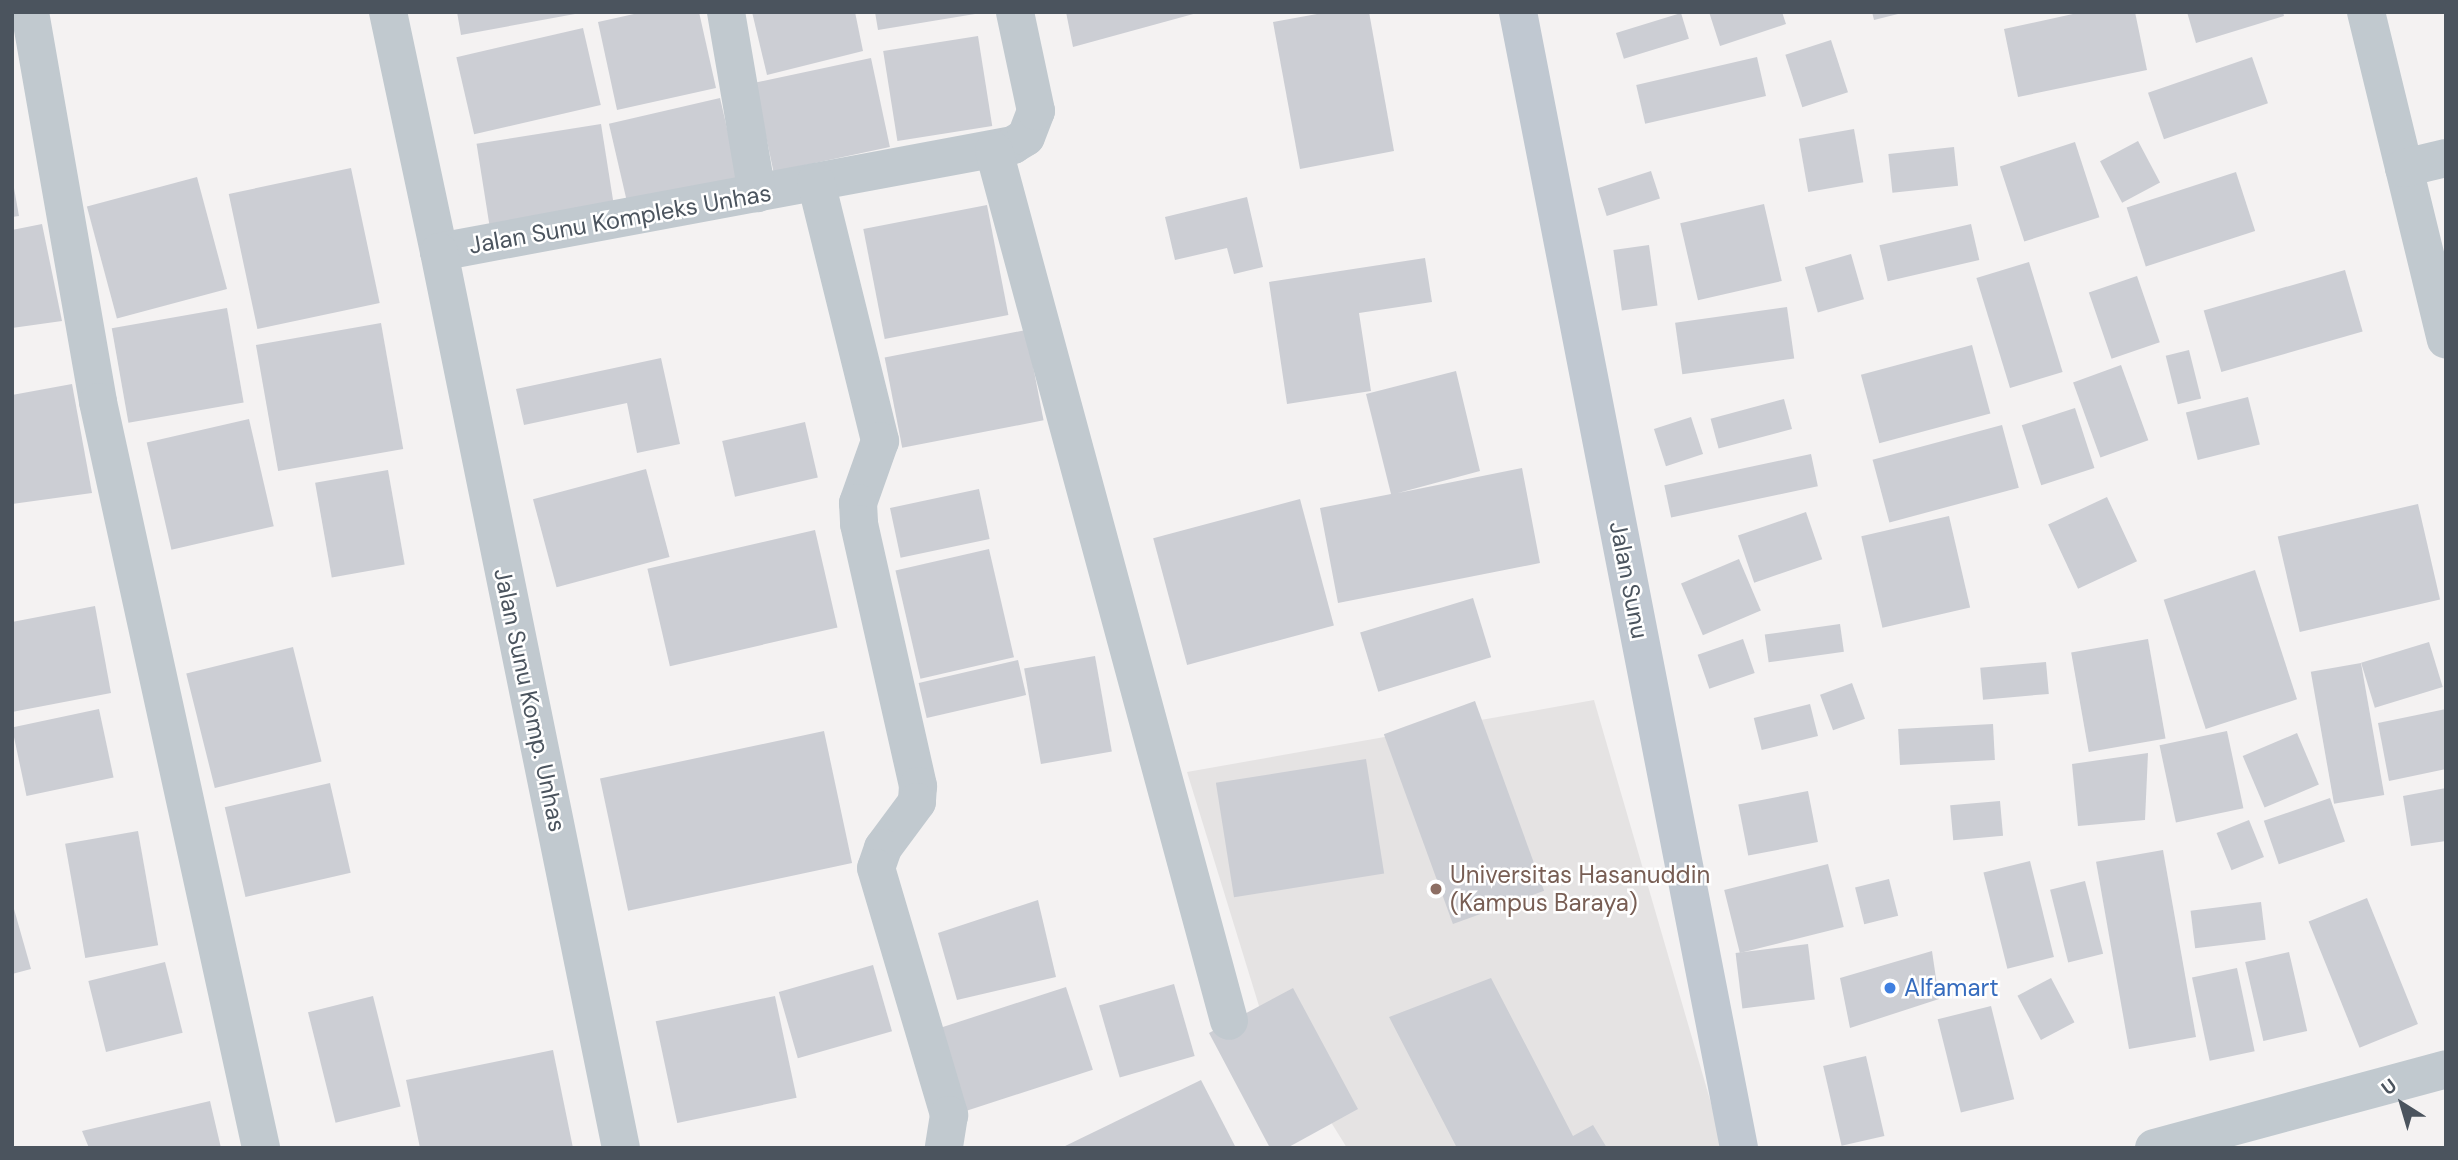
<!DOCTYPE html>
<html>
<head>
<meta charset="utf-8">
<style>
	body { margin:0 }
	#map { position:relative; width:2458px; height:1160px; overflow:hidden; background:#f4f2f2; font-family:"DM Sans",sans-serif }
	div>[style] { position:absolute }
	[style*='--x'] { left:calc(var(--x)*1px); top:calc(var(--y)*1px); width:calc(var(--w)*1px); rotate:calc(var(--a)*1deg) }
	.education>* { inset:0; background:#e5e3e3 }
	.building>* { inset:0; background:#ccced4; transform-origin:0 0 }
	.minor>* { height:38px; margin:-19px; padding:0 19px; transform-origin:19px; border-radius:19px; background:#c1c9cf }
	.secondary>* { height:38px; margin:-19px; padding:0 19px; transform-origin:19px; border-radius:19px; background:#c0c8d1 }
	.dots>* { width:19px; height:19px; translate:-50% -50%; box-sizing:border-box; border:4px solid #fff; border-radius:50% }
	span { translate:-50% -50%; white-space:nowrap; text-align:center; line-height:1.15; -webkit-text-stroke:5px #fff; paint-order:stroke }
	.street-label { font-size:24px; color:#4b545e }
	.education-label { font-size:24px; color:#785e54 }
	.left { translate:0 -50%; text-align:left }
	.shop-label { font-size:24px; color:#366cbe }
	.frame { position:absolute; inset:0; border:14px solid #4b545e; pointer-events:none }
	.north { position:absolute; left:2367px; top:1069px; width:70px; height:70px; -webkit-text-stroke:5px #fff; paint-order:stroke; rotate:323deg; font-size:19px; font-weight:700; line-height:28px; text-align:center; color:#4b545e }
	.north::after { content:''; display:block; margin:auto; width:24px; height:32px; background:#4b545e; clip-path:polygon(50% 0,100% 100%,50% 72%,0 100%) }
</style>
</head>
<body>
<div id="map">
	<div class="education">
		<div style="clip-path:polygon(1594px 700px,1724px 1148px,1347px 1148px,1259px 1006px,1187px 772px)"></div>
	</div>
	<div class="building">
		<div style="clip-path:polygon(457px 12px,575px 12px,575px 14px,461px 35px)"></div>
		<div style="clip-path:polygon(643px 12px,699px 12px,716px 88px,617px 110px,598px 22px)"></div>
		<div style="clip-path:polygon(752px 12px,855px 12px,863px 51px,767px 75px)"></div>
		<div style="clip-path:polygon(875px 12px,975px 12px,975px 14px,878px 30px)"></div>
		<div style="clip-path:polygon(1066px 12px,1197px 12px,1197px 13px,1073px 47px)"></div>
		<div style="clip-path:polygon(1328px 12px,1369px 12px,1394px 151px,1300px 169px,1273px 22px)"></div>
		<div style="clip-path:polygon(1709px 12px,1782px 12px,1786px 24px,1720px 46px)"></div>
		<div style="clip-path:polygon(1872px 12px,1902px 12px,1902px 13px,1874px 20px)"></div>
		<div style="clip-path:polygon(2082px 12px,2135px 12px,2147px 70px,2018px 97px,2004px 29px)"></div>
		<div style="clip-path:polygon(2187px 12px,2283px 12px,2284px 16px,2196px 43px)"></div>
		<div style="left:1681px;top:13px;width:27px;height:68px;rotate:73deg"></div>
		<div style="left:583px;top:28px;width:79px;height:130px;rotate:77deg"></div>
		<div style="left:978px;top:36px;width:91px;height:96px;rotate:81deg"></div>
		<div style="left:1831px;top:40px;width:55px;height:48px;rotate:72deg"></div>
		<div style="left:1757px;top:57px;width:40px;height:124px;rotate:77deg"></div>
		<div style="left:2252px;top:57px;width:49px;height:110px;rotate:71deg"></div>
		<div style="left:871px;top:58px;width:91px;height:119px;rotate:78deg"></div>
		<div style="left:720px;top:98px;width:83px;height:114px;rotate:77deg"></div>
		<div style="left:601px;top:124px;width:82px;height:126px;rotate:81deg"></div>
		<div style="left:1854px;top:129px;width:54px;height:56px;rotate:80deg"></div>
		<div style="left:2138px;top:141px;width:47px;height:43px;rotate:62deg"></div>
		<div style="left:2075px;top:142px;width:79px;height:79px;rotate:72deg"></div>
		<div style="left:1954px;top:147px;width:39px;height:66px;rotate:84deg"></div>
		<div style="left:351px;top:168px;width:138px;height:125px;rotate:78deg"></div>
		<div style="left:1651px;top:171px;width:29px;height:56px;rotate:72deg"></div>
		<div style="left:2236px;top:172px;width:62px;height:115px;rotate:72deg"></div>
		<div style="clip-path:polygon(12px 177px,19px 216px,12px 217px)"></div>
		<div style="left:197px;top:177px;width:116px;height:114px;rotate:75deg"></div>
		<div style="clip-path:polygon(1247px 197px,1263px 267px,1234px 274px,1227px 248px,1175px 260px,1165px 217px)"></div>
		<div style="left:1764px;top:204px;width:79px;height:86px;rotate:77deg"></div>
		<div style="left:987px;top:205px;width:112px;height:126px;rotate:79deg"></div>
		<div style="clip-path:polygon(42px 224px,62px 321px,12px 328px,12px 230px)"></div>
		<div style="left:1971px;top:224px;width:37px;height:94px;rotate:77deg"></div>
		<div style="left:1649px;top:245px;width:61px;height:36px;rotate:82deg"></div>
		<div style="left:1851px;top:254px;width:47px;height:48px;rotate:74deg"></div>
		<div style="clip-path:polygon(1425px 258px,1432px 302px,1359px 313px,1371px 391px,1287px 404px,1269px 282px)"></div>
		<div style="left:2029px;top:262px;width:115px;height:55px;rotate:73deg"></div>
		<div style="left:2345px;top:270px;width:64px;height:147px;rotate:74deg"></div>
		<div style="left:2137px;top:276px;width:70px;height:51px;rotate:71deg"></div>
		<div style="left:1787px;top:307px;width:52px;height:113px;rotate:82deg"></div>
		<div style="left:227px;top:308px;width:96px;height:117px;rotate:80deg"></div>
		<div style="left:381px;top:323px;width:128px;height:127px;rotate:80deg"></div>
		<div style="left:1026px;top:330px;width:92px;height:144px;rotate:79deg"></div>
		<div style="left:1972px;top:345px;width:71px;height:115px;rotate:75deg"></div>
		<div style="left:2189px;top:350px;width:50px;height:24px;rotate:76deg"></div>
		<div style="clip-path:polygon(661px 358px,680px 444px,637px 453px,627px 403px,524px 425px,516px 389px)"></div>
		<div style="left:2121px;top:365px;width:80px;height:51px;rotate:70deg"></div>
		<div style="clip-path:polygon(1456px 371px,1480px 471px,1398px 493px,1522px 468px,1540px 563px,1338px 603px,1320px 508px,1391px 494px,1366px 394px)"></div>
		<div style="clip-path:polygon(72px 384px,92px 493px,12px 504px,12px 395px)"></div>
		<div style="left:2248px;top:397px;width:49px;height:64px;rotate:76deg"></div>
		<div style="left:1784px;top:399px;width:31px;height:76px;rotate:75deg"></div>
		<div style="left:2075px;top:408px;width:63px;height:56px;rotate:72deg"></div>
		<div style="left:1691px;top:417px;width:39px;height:39px;rotate:72deg"></div>
		<div style="left:249px;top:419px;width:110px;height:105px;rotate:77deg"></div>
		<div style="left:805px;top:422px;width:57px;height:85px;rotate:77deg"></div>
		<div style="left:2002px;top:425px;width:65px;height:134px;rotate:75deg"></div>
		<div style="left:1811px;top:454px;width:33px;height:150px;rotate:78deg"></div>
		<div style="left:646px;top:469px;width:91px;height:117px;rotate:75deg"></div>
		<div style="left:388px;top:470px;width:96px;height:74px;rotate:80deg"></div>
		<div style="left:979px;top:489px;width:51px;height:91px;rotate:78deg"></div>
		<div style="left:2107px;top:497px;width:71px;height:65px;rotate:65deg"></div>
		<div style="left:1300px;top:499px;width:131px;height:152px;rotate:75deg"></div>
		<div style="left:2418px;top:504px;width:98px;height:144px;rotate:77deg"></div>
		<div style="left:1806px;top:512px;width:50px;height:72px;rotate:71deg"></div>
		<div style="left:1949px;top:516px;width:94px;height:90px;rotate:77deg"></div>
		<div style="left:815px;top:530px;width:100px;height:172px;rotate:77deg"></div>
		<div style="left:989px;top:549px;width:111px;height:96px;rotate:77deg"></div>
		<div style="left:1739px;top:559px;width:56px;height:63px;rotate:67deg"></div>
		<div style="left:2255px;top:570px;width:136px;height:96px;rotate:72deg"></div>
		<div style="left:1473px;top:598px;width:62px;height:118px;rotate:73deg"></div>
		<div style="clip-path:polygon(95px 606px,111px 693px,12px 712px,12px 622px)"></div>
		<div style="left:1840px;top:624px;width:28px;height:76px;rotate:82deg"></div>
		<div style="left:1743px;top:639px;width:36px;height:48px;rotate:71deg"></div>
		<div style="left:2148px;top:639px;width:101px;height:78px;rotate:80deg"></div>
		<div style="left:2429px;top:642px;width:47px;height:71px;rotate:73deg"></div>
		<div style="left:293px;top:647px;width:118px;height:110px;rotate:76deg"></div>
		<div style="left:1095px;top:656px;width:97px;height:72px;rotate:80deg"></div>
		<div style="left:1018px;top:660px;width:36px;height:102px;rotate:77deg"></div>
		<div style="left:2046px;top:662px;width:32px;height:66px;rotate:85deg"></div>
		<div style="left:2361px;top:663px;width:134px;height:51px;rotate:80deg"></div>
		<div style="left:1852px;top:683px;width:38px;height:34px;rotate:70deg"></div>
		<div style="left:1475px;top:701px;width:202px;height:97px;rotate:70deg"></div>
		<div style="left:1810px;top:704px;width:33px;height:58px;rotate:76deg"></div>
		<div style="left:99px;top:709px;width:70px;height:89px;rotate:78deg"></div>
		<div style="clip-path:polygon(2446px 709px,2446px 769px,2389px 781px,2378px 723px)"></div>
		<div style="left:1993px;top:724px;width:36px;height:95px;rotate:87deg"></div>
		<div style="left:824px;top:731px;width:135px;height:229px;rotate:78deg"></div>
		<div style="left:2227px;top:731px;width:79px;height:69px;rotate:78deg"></div>
		<div style="left:2297px;top:733px;width:56px;height:59px;rotate:67deg"></div>
		<div style="clip-path:polygon(2148px 753px,2145px 820px,2078px 826px,2072px 764px)"></div>
		<div style="left:1366px;top:759px;width:116px;height:152px;rotate:81deg"></div>
		<div style="left:330px;top:783px;width:92px;height:108px;rotate:77deg"></div>
		<div style="clip-path:polygon(2446px 788px,2446px 841px,2411px 846px,2403px 796px)"></div>
		<div style="left:1808px;top:791px;width:52px;height:71px;rotate:79deg"></div>
		<div style="left:2330px;top:798px;width:46px;height:70px;rotate:71deg"></div>
		<div style="left:2000px;top:801px;width:35px;height:50px;rotate:85deg"></div>
		<div style="left:2249px;top:820px;width:40px;height:35px;rotate:68deg"></div>
		<div style="left:138px;top:831px;width:116px;height:74px;rotate:80deg"></div>
		<div style="left:2163px;top:850px;width:190px;height:68px;rotate:80deg"></div>
		<div style="left:2030px;top:861px;width:99px;height:48px;rotate:76deg"></div>
		<div style="left:1828px;top:864px;width:65px;height:107px;rotate:76deg"></div>
		<div style="left:1889px;top:879px;width:38px;height:35px;rotate:76deg"></div>
		<div style="left:2085px;top:881px;width:75px;height:36px;rotate:76deg"></div>
		<div style="left:2367px;top:898px;width:136px;height:63px;rotate:68deg"></div>
		<div style="clip-path:polygon(1038px 900px,1056px 977px,957px 1000px,938px 933px)"></div>
		<div style="clip-path:polygon(12px 902px,31px 969px,12px 974px)"></div>
		<div style="left:2261px;top:902px;width:38px;height:71px;rotate:83deg"></div>
		<div style="left:1808px;top:944px;width:56px;height:73px;rotate:83deg"></div>
		<div style="clip-path:polygon(1932px 951px,1939px 999px,1850px 1028px,1840px 978px)"></div>
		<div style="left:2289px;top:952px;width:81px;height:45px;rotate:77deg"></div>
		<div style="left:165px;top:962px;width:73px;height:79px;rotate:76deg"></div>
		<div style="left:873px;top:965px;width:69px;height:98px;rotate:74deg"></div>
		<div style="left:2237px;top:968px;width:85px;height:46px;rotate:78deg"></div>
		<div style="clip-path:polygon(1491px 978px,1573px 1136px,1593px 1125px,1607px 1148px,1457px 1148px,1389px 1017px)"></div>
		<div style="left:2051px;top:978px;width:50px;height:38px;rotate:62deg"></div>
		<div style="left:1174px;top:984px;width:75px;height:78px;rotate:74deg"></div>
		<div style="left:1066px;top:987px;width:87px;height:136px;rotate:72deg"></div>
		<div style="clip-path:polygon(1293px 988px,1358px 1109px,1287px 1148px,1270px 1148px,1209px 1033px)"></div>
		<div style="left:373px;top:996px;width:114px;height:67px;rotate:76deg"></div>
		<div style="left:775px;top:996px;width:104px;height:122px;rotate:78deg"></div>
		<div style="left:1991px;top:1006px;width:96px;height:55px;rotate:76deg"></div>
		<div style="clip-path:polygon(553px 1050px,573px 1148px,420px 1148px,406px 1080px)"></div>
		<div style="left:1866px;top:1056px;width:82px;height:44px;rotate:77deg"></div>
		<div style="clip-path:polygon(1201px 1080px,1236px 1148px,1061px 1148px)"></div>
		<div style="clip-path:polygon(210px 1101px,221px 1148px,89px 1148px,82px 1131px)"></div>
	</div>
	<div class="minor">
		<div style="--x:30;--y:12;--w:396;--a:80.1"></div>
		<div style="--x:98;--y:402;--w:764;--a:77.67"></div>
		<div style="--x:388;--y:12;--w:245;--a:78"></div>
		<div style="--x:439;--y:252;--w:584;--a:-10.56"></div>
		<div style="--x:1013;--y:145;--w:15;--a:-32"></div>
		<div style="--x:1026;--y:137;--w:28;--a:-69"></div>
		<div style="--x:1036;--y:111;--w:101;--a:-102"></div>
		<div style="--x:726;--y:12;--w:184;--a:80.3"></div>
		<div style="--x:2366;--y:12;--w:337;--a:76.3"></div>
		<div style="--x:994;--y:151;--w:901;--a:74.88"></div>
		<div style="--x:2404;--y:168;--w:43;--a:-13.4"></div>
		<div style="--x:816;--y:182;--w:267;--a:76.1"></div>
		<div style="--x:880;--y:441;--w:66;--a:109.5"></div>
		<div style="--x:858;--y:503;--w:21;--a:87"></div>
		<div style="--x:859;--y:524;--w:269;--a:77.3"></div>
		<div style="--x:918;--y:786;--w:16;--a:94"></div>
		<div style="--x:917;--y:802;--w:57;--a:126.5"></div>
		<div style="--x:883;--y:848;--w:21;--a:109"></div>
		<div style="--x:876;--y:868;--w:258;--a:73.5"></div>
		<div style="--x:949;--y:1115;--w:33;--a:99"></div>
		<div style="--x:439;--y:252;--w:914;--a:78.52"></div>
		<div style="--x:2154;--y:1148;--w:302;--a:-15.1"></div>
	</div>
	<div class="secondary">
		<div style="--x:1518;--y:12;--w:1157;--a:78.99"></div>
	</div>
	<div class="dots">
		<div style="left:1436px;top:889px;background:#8d6e63"></div>
		<div style="left:1890px;top:988px;background:#3f7fe0"></div>
	</div>
	<div class="street-label">
		<span style="left:620px;top:219px;rotate:-10deg">Jalan Sunu Kompleks Unhas</span>
		<span style="left:1629px;top:580px;rotate:79deg">Jalan Sunu</span>
		<span style="left:530px;top:700px;rotate:78deg">Jalan Sunu Komp. Unhas</span>
	</div>
	<div class="education-label">
		<span class="left" style="left:1450px;top:889px">Universitas Hasanuddin<br>(Kampus Baraya)</span>
	</div>
	<div class="shop-label">
		<span class="left" style="left:1904px;top:988px">Alfamart</span>
	</div>
	<div class="frame"></div>
	<div class="north">U</div>
</div>
</body>
</html>
